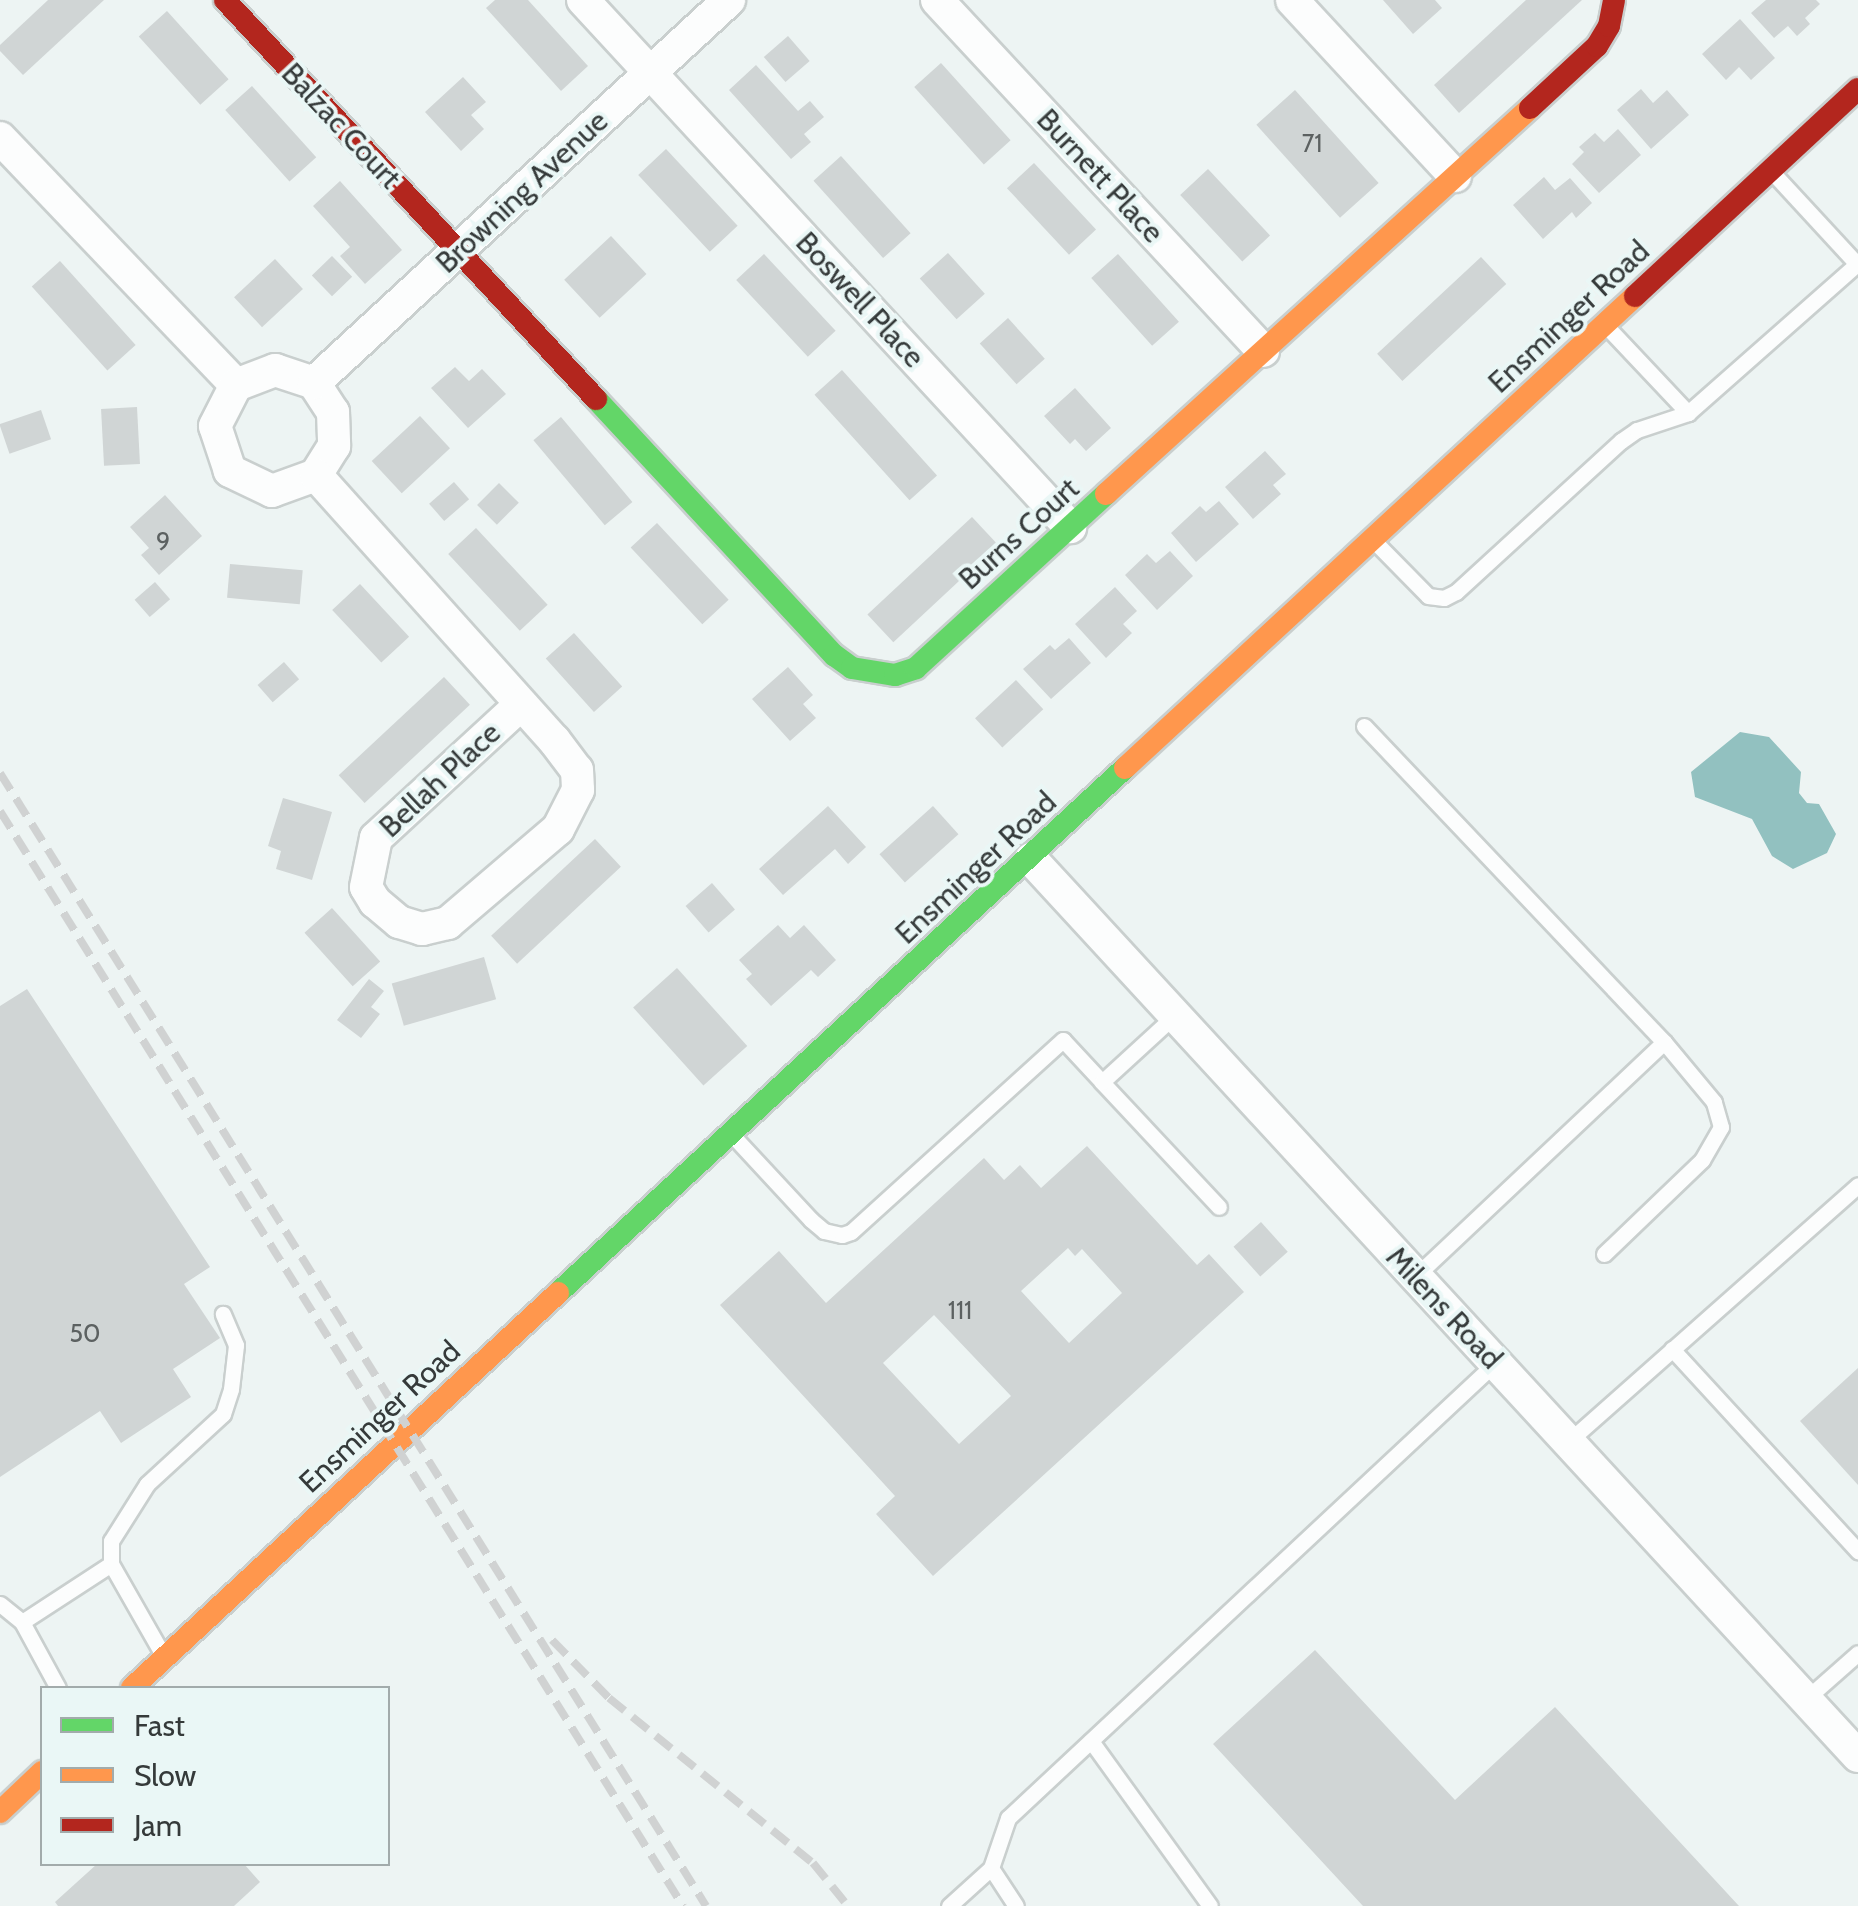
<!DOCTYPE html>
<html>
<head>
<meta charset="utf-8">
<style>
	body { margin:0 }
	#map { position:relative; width:1858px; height:1906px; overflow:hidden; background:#edf4f3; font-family:Cabin,sans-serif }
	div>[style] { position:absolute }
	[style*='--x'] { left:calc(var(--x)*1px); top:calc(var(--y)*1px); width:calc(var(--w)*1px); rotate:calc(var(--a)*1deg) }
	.water>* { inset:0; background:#92c1c0 }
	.building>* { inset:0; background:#d0d5d5; transform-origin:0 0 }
	.roads { filter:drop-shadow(2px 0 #c9cfce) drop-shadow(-2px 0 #c9cfce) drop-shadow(0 2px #c9cfce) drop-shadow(0 -2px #c9cfce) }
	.lane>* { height:15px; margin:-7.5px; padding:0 7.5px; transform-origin:7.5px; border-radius:7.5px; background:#fcfdfd }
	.street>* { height:32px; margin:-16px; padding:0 16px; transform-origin:16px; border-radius:16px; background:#fcfdfd }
	.fast>* { height:22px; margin:-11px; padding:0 11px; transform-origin:11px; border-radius:11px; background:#63d668 }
	.slow>* { height:22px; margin:-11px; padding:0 11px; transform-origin:11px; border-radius:11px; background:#ff974d }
	.jam>* { height:22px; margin:-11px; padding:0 11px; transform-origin:11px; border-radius:11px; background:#b3261e }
	.rail>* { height:8px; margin-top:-4px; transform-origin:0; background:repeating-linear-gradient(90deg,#d0d2d2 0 20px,transparent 0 30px) }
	span { translate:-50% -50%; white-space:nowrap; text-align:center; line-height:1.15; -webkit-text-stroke:8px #eaf7f6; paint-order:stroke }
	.number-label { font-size:25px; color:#5c6161 }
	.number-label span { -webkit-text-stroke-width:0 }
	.street-label { font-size:30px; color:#353a3a }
	.legend { position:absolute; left:40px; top:1686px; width:350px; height:180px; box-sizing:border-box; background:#eaf7f6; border:2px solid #a2abab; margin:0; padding:12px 18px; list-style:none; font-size:30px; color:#353a3a }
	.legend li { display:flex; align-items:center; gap:20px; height:50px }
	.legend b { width:50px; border:2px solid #a2abab }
</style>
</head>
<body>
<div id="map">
	<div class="water">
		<div style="clip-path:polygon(1740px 732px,1769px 737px,1801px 772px,1799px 793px,1807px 803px,1819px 804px,1836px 834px,1827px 853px,1793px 869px,1772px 856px,1752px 819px,1695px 797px,1691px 772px)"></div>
	</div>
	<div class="building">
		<div style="clip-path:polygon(48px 0,104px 0,23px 75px,0 51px,0 45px)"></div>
		<div style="clip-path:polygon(495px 0,528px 0,588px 66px,561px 91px,486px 8px)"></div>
		<div style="clip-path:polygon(1383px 0,1435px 0,1442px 8px,1413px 34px)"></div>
		<div style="clip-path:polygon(1526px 0,1582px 0,1459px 113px,1434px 85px)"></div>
		<div style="clip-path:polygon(1766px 0,1816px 0,1820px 4px,1805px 18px,1810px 24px,1797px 36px,1788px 26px,1774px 38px,1751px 13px)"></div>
		<div style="left:167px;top:11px;width:92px;height:38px;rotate:48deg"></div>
		<div style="clip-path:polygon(1740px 19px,1775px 58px,1751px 80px,1739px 67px,1726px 80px,1702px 54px)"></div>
		<div style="left:788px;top:36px;width:33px;height:32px;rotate:49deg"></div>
		<div style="left:941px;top:63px;width:104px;height:36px;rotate:48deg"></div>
		<div style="clip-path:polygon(756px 65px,798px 111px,810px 101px,824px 117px,804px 134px,811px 142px,791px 159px,729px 90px)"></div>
		<div style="clip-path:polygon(463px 77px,486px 102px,471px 115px,484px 129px,461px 151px,425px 112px)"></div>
		<div style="left:252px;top:86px;width:96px;height:36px;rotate:48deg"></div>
		<div style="clip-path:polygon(1641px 89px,1653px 103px,1667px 90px,1689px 115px,1651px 149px,1617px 110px)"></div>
		<div style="left:1295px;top:90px;width:125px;height:52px;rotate:48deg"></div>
		<div style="clip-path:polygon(1618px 129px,1641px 155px,1599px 193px,1572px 164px,1584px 152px,1579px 147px,1595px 133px,1604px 142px)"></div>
		<div style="left:666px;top:149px;width:105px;height:38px;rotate:47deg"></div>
		<div style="left:841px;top:156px;width:104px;height:37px;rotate:48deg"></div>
		<div style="left:1034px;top:163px;width:91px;height:37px;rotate:47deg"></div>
		<div style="left:1208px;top:169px;width:91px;height:38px;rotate:47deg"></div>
		<div style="clip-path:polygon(1544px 177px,1555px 190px,1570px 178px,1592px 203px,1576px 218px,1572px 212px,1543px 239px,1513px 205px)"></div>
		<div style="clip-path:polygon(340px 181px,402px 250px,365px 284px,340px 256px,350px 247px,313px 206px)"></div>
		<div style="left:611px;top:236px;width:52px;height:64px;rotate:47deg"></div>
		<div style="left:948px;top:253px;width:55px;height:38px;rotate:48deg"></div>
		<div style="left:764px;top:254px;width:105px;height:38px;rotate:47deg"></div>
		<div style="left:1118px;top:254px;width:91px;height:36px;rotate:48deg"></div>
		<div style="left:332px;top:256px;width:29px;height:28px;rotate:46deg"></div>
		<div style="left:1481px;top:257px;width:37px;height:142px;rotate:47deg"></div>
		<div style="left:275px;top:259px;width:41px;height:56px;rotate:47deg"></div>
		<div style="left:60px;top:261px;width:113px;height:38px;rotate:48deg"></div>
		<div style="left:1008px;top:318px;width:55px;height:38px;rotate:48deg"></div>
		<div style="clip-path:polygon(455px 367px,469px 381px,482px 369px,506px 394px,468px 428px,431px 388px)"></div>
		<div style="left:842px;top:370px;width:142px;height:37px;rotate:48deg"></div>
		<div style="clip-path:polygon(1075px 388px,1111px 428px,1086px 451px,1075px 439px,1070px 444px,1044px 416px)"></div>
		<div style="left:137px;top:407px;width:57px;height:36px;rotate:87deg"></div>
		<div style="left:41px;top:410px;width:31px;height:44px;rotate:71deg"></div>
		<div style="left:420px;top:416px;width:44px;height:66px;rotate:47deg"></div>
		<div style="left:561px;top:417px;width:111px;height:36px;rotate:50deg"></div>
		<div style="clip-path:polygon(1265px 451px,1286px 474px,1273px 485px,1281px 494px,1253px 519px,1225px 487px)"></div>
		<div style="left:454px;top:482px;width:23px;height:33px;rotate:49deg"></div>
		<div style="left:499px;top:483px;width:28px;height:31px;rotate:45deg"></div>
		<div style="clip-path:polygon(165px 495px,202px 536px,159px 575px,141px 555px,149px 548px,130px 527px)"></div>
		<div style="clip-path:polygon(1219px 501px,1239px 524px,1196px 562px,1171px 533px,1200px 506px,1206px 512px)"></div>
		<div style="left:972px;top:517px;width:38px;height:143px;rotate:47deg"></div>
		<div style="left:657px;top:523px;width:105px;height:36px;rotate:47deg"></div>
		<div style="left:476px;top:528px;width:105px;height:38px;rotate:47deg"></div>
		<div style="clip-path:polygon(1170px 551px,1193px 576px,1157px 610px,1125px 575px,1147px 554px,1156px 563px)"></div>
		<div style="left:230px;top:564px;width:73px;height:34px;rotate:5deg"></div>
		<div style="left:155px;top:582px;width:23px;height:27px;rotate:49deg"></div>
		<div style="left:360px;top:584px;width:72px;height:38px;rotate:47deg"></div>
		<div style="clip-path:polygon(1115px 587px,1137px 611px,1123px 624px,1132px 633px,1106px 658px,1075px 624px)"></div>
		<div style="left:574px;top:633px;width:72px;height:38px;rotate:48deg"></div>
		<div style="clip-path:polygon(1069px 638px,1091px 663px,1051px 699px,1023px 669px,1050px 645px,1055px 650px)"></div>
		<div style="left:284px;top:662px;width:23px;height:35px;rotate:49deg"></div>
		<div style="clip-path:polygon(788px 667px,813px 695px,803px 704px,816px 718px,790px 741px,752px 699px)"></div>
		<div style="left:444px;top:677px;width:38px;height:144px;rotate:47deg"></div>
		<div style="left:1016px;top:680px;width:40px;height:56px;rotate:47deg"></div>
		<div style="clip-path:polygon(283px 798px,332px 812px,312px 880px,276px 869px,281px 851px,268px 846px)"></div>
		<div style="clip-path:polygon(828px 806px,866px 847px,848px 864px,835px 849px,783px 895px,759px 869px)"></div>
		<div style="left:933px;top:806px;width:38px;height:72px;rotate:48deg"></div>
		<div style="left:595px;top:839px;width:38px;height:142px;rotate:47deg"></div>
		<div style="left:712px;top:883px;width:35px;height:35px;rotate:49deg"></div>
		<div style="left:332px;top:908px;width:72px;height:37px;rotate:48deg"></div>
		<div style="clip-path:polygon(778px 925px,790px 938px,804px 925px,836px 960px,818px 977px,811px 970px,771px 1006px,746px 979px,752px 974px,739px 960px)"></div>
		<div style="left:484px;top:957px;width:44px;height:96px;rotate:74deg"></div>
		<div style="left:677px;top:968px;width:105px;height:59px;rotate:48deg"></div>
		<div style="clip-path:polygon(369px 979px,384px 991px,371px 1007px,380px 1014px,361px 1038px,337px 1020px)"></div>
		<div style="clip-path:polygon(27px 989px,210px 1267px,184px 1284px,220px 1338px,173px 1369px,191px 1397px,121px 1443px,100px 1411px,0 1477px,0 1006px)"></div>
		<div style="clip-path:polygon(evenodd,1087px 1146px,1197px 1265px,1209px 1254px,1244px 1292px,933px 1576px,876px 1514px,895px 1496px,720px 1305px,779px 1251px,826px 1303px,984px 1158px,1004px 1180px,1020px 1165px,1041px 1188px,1087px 1146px,1068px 1248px,1075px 1256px,1082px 1249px,1122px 1293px,1069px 1343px,1021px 1291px,1068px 1248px,1087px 1146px,934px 1315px,1011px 1396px,959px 1444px,883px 1363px,934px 1315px)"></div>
		<div style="left:1261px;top:1222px;width:40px;height:37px;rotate:48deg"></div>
		<div style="clip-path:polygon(1858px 1368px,1858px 1485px,1800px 1421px)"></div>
		<div style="clip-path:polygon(1315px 1650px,1455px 1800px,1555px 1707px,1739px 1906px,1363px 1906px,1213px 1744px)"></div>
		<div style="clip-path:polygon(97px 1864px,244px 1864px,260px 1882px,234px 1906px,58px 1906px,55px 1902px)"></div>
	</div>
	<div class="roads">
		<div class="lane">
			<div style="--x:1773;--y:173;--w:125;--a:47.3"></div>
			<div style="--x:1608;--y:328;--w:117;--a:46.7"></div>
			<div style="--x:1688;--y:413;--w:225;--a:-41.4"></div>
			<div style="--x:1376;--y:543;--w:74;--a:45.5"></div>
			<div style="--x:1428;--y:596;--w:16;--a:7"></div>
			<div style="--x:1444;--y:598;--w:13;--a:-27"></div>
			<div style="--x:1456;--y:592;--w:224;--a:-42.5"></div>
			<div style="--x:1621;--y:441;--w:19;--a:-35"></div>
			<div style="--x:1637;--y:430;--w:54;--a:-18.4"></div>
			<div style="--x:1364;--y:726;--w:436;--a:46.5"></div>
			<div style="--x:1664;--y:1042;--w:342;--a:136.7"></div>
			<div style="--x:1102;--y:1082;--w:171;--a:46.9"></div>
			<div style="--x:734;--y:1137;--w:113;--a:47.1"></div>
			<div style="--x:811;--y:1220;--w:17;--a:40"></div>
			<div style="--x:824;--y:1231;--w:18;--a:13"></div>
			<div style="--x:842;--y:1235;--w:9;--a:-18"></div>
			<div style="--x:851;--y:1232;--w:286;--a:-42.2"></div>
			<div style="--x:1063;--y:1040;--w:57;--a:47.1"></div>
			<div style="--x:1102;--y:1082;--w:99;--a:-42.5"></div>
			<div style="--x:1604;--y:1254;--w:136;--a:-43.8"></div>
			<div style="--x:1702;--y:1160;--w:38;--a:-60"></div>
			<div style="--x:1721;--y:1127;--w:26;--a:-106"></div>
			<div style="--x:1714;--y:1102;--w:78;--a:-129.8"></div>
			<div style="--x:1672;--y:1349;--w:275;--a:47.4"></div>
			<div style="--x:1569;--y:1441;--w:386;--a:-41.5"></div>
			<div style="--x:0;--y:1604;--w:28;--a:39"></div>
			<div style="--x:22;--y:1622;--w:75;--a:61.4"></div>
			<div style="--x:22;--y:1622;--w:106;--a:-33.1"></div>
			<div style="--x:163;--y:1655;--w:105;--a:-119.7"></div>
			<div style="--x:111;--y:1564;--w:23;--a:-90"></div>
			<div style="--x:111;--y:1541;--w:67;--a:-57.7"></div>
			<div style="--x:147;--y:1484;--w:103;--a:-42.6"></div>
			<div style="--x:223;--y:1414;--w:26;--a:-72"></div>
			<div style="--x:231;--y:1389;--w:44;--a:-83.5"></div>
			<div style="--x:236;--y:1345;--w:34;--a:-113"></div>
			<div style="--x:1806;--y:1699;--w:69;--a:-41.5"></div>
			<div style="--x:1091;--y:1741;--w:203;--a:54.2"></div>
			<div style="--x:991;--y:1868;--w:45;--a:56.7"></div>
			<div style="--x:949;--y:1906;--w:57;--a:-42.1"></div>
			<div style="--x:991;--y:1868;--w:53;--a:-71.2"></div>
			<div style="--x:1008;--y:1818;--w:666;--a:-43.05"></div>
		</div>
		<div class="street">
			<div style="--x:583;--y:0;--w:718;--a:47.26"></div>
			<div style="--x:937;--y:0;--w:479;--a:47.1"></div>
			<div style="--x:1292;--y:0;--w:240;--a:47.2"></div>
			<div style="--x:0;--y:138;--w:342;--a:46.3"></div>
			<div style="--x:275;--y:370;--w:41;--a:18.4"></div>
			<div style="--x:314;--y:383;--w:35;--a:57"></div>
			<div style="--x:333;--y:412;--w:34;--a:88"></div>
			<div style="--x:334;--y:446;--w:34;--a:122"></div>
			<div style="--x:316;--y:475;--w:47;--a:160"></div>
			<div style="--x:272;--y:491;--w:47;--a:-154.5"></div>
			<div style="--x:230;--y:471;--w:47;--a:-108.4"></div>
			<div style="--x:215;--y:426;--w:46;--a:-62.9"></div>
			<div style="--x:236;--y:385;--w:42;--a:-21"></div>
			<div style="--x:314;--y:383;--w:565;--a:-42.7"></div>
			<div style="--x:316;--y:475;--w:356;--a:48.1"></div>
			<div style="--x:554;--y:740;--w:38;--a:53"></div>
			<div style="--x:577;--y:770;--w:20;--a:87"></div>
			<div style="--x:578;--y:790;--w:44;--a:117.1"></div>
			<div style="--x:558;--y:829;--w:145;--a:139.5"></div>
			<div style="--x:448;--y:923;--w:27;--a:167"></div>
			<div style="--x:422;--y:929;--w:24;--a:-163"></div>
			<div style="--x:399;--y:922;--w:31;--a:-140"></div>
			<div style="--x:375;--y:902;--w:17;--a:-121"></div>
			<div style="--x:366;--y:887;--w:50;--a:-78.5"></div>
			<div style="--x:376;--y:838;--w:197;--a:-42.7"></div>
			<div style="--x:1031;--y:859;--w:1220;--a:47.33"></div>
		</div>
		<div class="fast">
			<div style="--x:596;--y:399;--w:350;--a:47.1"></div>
			<div style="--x:834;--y:655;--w:22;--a:36"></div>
			<div style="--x:852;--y:668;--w:44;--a:9.2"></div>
			<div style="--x:895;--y:675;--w:22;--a:-18"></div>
			<div style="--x:916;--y:668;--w:258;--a:-42.5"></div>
			<div style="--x:558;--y:1293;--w:773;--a:-42.8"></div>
		</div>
		<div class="slow">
			<div style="--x:1106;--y:494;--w:573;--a:-42.31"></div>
			<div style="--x:1125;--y:768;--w:695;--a:-42.78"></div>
			<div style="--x:132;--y:1688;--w:581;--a:-42.84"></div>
			<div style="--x:0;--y:1812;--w:58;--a:-43.6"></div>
		</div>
		<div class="jam">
			<div style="--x:225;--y:0;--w:545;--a:47.08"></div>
			<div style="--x:1530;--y:108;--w:91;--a:-42.8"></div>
			<div style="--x:1597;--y:46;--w:23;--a:-59"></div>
			<div style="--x:1609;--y:26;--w:26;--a:-79"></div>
			<div style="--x:1635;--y:296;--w:304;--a:-42.9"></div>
		</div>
	</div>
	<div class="rail">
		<div style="--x:0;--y:773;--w:1335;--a:58.07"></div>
		<div style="--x:0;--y:811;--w:1291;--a:58.05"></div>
		<div style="--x:552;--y:1640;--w:81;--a:45.5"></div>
		<div style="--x:609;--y:1698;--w:262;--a:39"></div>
		<div style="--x:813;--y:1863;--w:55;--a:50.9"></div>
	</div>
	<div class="number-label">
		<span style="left:1312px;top:143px">71</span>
		<span style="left:163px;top:541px">9</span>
		<span style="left:960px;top:1310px">111</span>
		<span style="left:85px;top:1333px">50</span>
	</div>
	<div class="street-label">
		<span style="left:341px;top:126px;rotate:47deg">Balzac Court</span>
		<span style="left:1100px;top:176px;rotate:47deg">Burnett Place</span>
		<span style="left:522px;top:192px;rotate:-43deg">Browning Avenue</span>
		<span style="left:860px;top:300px;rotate:47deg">Boswell Place</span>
		<span style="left:1569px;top:317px;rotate:-43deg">Ensminger Road</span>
		<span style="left:1019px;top:534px;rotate:-42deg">Burns Court</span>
		<span style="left:440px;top:780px;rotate:-43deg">Bellah Place</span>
		<span style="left:976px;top:868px;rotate:-43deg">Ensminger Road</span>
		<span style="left:1444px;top:1308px;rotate:47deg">Milens Road</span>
		<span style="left:380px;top:1417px;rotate:-43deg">Ensminger Road</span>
	</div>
	<ul class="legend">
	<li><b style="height:12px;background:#63d668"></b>Fast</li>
	<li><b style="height:12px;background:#ff974d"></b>Slow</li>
	<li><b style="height:12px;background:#b3261e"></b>Jam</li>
	</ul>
</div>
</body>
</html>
